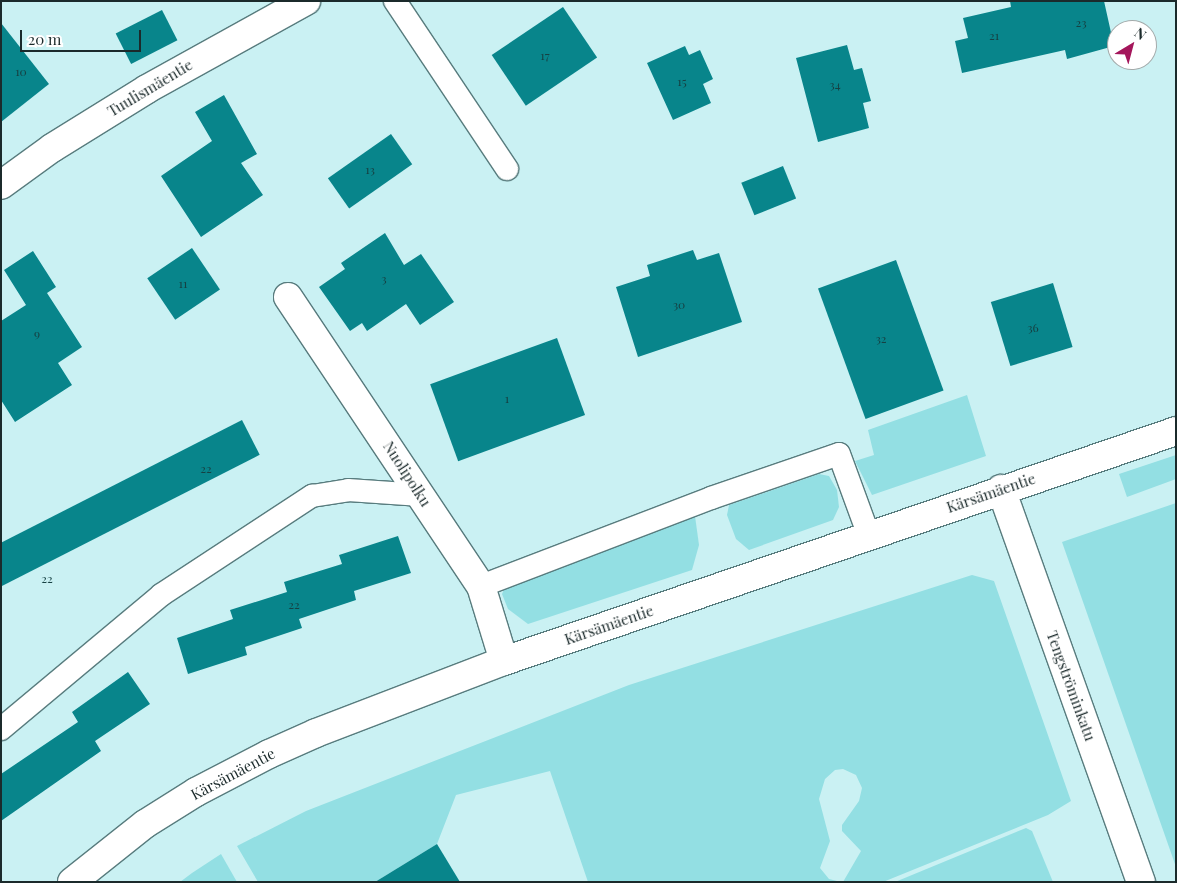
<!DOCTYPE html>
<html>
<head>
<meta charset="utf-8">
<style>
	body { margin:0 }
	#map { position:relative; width:1177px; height:883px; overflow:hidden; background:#caf1f3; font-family:"Playfair Display",serif }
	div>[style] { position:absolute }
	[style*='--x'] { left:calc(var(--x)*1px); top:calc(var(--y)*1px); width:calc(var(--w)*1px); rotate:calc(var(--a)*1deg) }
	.green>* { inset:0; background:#93dfe3 }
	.building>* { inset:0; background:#08858b; transform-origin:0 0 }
	.roads { filter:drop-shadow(1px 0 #587c7e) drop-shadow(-1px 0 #587c7e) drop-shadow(0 1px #587c7e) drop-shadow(0 -1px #587c7e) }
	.service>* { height:22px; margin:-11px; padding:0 11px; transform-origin:11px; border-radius:11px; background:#fff }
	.minor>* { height:28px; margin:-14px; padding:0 14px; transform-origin:14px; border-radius:14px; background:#fff }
	.tertiary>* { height:28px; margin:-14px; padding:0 14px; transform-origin:14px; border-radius:14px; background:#fff }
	span { translate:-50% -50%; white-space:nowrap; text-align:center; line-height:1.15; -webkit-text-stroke:4.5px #fff; paint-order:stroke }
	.number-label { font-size:12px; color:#164143 }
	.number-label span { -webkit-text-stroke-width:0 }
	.street-label { font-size:15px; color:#1b2a2b }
	.frame { position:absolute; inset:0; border:2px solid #1b2a2b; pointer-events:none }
	.north { position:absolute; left:1107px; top:20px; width:50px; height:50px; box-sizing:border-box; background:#fff; border:1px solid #a4aaaa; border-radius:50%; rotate:37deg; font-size:14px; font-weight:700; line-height:20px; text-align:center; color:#1b2a2b }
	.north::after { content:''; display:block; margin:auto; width:18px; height:22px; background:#a4165b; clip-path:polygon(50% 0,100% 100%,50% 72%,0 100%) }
	.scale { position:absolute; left:20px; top:30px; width:121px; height:22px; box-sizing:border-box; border:2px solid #1b2a2b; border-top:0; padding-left:6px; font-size:15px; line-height:18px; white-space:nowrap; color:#1b2a2b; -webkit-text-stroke:4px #fff; paint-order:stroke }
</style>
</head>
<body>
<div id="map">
	<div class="green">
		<div style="clip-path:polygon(967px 395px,986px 456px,872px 495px,855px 461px,874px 455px,868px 430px)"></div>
		<div style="clip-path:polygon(1176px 455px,1176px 479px,1127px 497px,1119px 474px)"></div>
		<div style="clip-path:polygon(819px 474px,829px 476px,837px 490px,839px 507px,833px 520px,749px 550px,736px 539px,727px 515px,729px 505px)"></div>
		<div style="clip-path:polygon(1176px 503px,1176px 867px,1062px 542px)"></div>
		<div style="clip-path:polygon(695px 516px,699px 545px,692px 570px,528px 624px,508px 609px,502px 594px,505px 587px)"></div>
		<div style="clip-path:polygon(972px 575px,994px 581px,1071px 801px,1048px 815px,883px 882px,843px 882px,861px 851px,842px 831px,842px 825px,859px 801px,862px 788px,856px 775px,843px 769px,835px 770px,825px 779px,819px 799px,830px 841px,820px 868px,829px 879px,841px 882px,588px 882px,550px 771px,456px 795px,437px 844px,375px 882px,258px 882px,237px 846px,306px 811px,629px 685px)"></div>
		<div style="clip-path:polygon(1026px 828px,1032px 831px,1053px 882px,895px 882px)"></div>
		<div style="clip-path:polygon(221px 854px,237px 882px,180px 882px,192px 873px)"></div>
	</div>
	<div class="building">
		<div style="clip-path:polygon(1010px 1px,1104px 1px,1114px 46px,1067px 59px,1065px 50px,962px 73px,955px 41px,968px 38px,963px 18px,1011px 7px)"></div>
		<div style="left:563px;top:7px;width:61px;height:86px;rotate:56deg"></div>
		<div style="left:162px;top:10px;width:34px;height:52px;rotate:63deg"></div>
		<div style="clip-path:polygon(1px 23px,49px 84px,1px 122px)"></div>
		<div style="clip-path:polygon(847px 45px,854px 70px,862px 68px,871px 101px,863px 103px,869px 128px,818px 142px,796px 58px)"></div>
		<div style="clip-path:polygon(685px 46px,689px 55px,700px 50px,713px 79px,703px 84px,711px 103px,673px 120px,647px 63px)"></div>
		<div style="clip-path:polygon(224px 95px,257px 154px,241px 163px,263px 195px,201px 237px,161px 176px,212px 141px,195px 112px)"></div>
		<div style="left:391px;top:134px;width:37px;height:77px;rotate:55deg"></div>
		<div style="left:783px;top:166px;width:35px;height:45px;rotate:68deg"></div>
		<div style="clip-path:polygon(385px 233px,404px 265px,421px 254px,454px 302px,420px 325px,406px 304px,367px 331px,362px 323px,350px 331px,319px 287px,345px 269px,341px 263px)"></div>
		<div style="left:192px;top:248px;width:50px;height:54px;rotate:56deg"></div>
		<div style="clip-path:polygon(693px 250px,697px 260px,719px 253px,742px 322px,638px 357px,616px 287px,650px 276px,647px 265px)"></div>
		<div style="clip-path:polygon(33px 251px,56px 287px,47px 293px,82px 347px,58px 363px,72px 385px,15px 422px,1px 400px,1px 321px,26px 305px,4px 270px)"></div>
		<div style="left:896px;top:260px;width:139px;height:83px;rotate:70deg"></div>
		<div style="left:1053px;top:283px;width:67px;height:65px;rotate:73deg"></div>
		<div style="left:557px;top:338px;width:82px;height:135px;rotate:70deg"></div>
		<div style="left:242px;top:420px;width:39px;height:293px;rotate:63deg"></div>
		<div style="clip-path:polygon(398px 536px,411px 573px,354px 591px,356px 600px,299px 619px,302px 628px,245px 647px,247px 655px,188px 674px,177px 638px,233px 619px,230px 610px,287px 592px,284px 582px,342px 564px,339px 555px)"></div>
		<div style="clip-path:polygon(128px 672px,150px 704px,95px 741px,101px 751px,1px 821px,1px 774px,78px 722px,72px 712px)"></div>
		<div style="clip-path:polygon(437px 844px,460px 882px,375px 882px)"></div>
	</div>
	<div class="roads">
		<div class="service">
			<div style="--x:395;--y:1;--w:202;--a:56.3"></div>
			<div style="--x:481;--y:586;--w:246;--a:-20.9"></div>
			<div style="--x:711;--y:498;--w:135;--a:-19"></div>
			<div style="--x:839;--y:454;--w:87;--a:69.9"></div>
			<div style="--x:1;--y:729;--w:209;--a:-39.9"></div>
			<div style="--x:161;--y:595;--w:181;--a:-33.3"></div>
			<div style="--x:312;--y:496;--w:36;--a:-9"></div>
			<div style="--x:348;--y:490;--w:73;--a:3.9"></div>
		</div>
		<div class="minor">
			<div style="--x:1;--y:185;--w:63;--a:-36"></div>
			<div style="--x:52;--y:148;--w:112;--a:-31.8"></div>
			<div style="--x:147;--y:89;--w:182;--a:-29"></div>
			<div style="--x:288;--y:297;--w:348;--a:56.3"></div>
			<div style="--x:481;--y:586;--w:78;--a:73"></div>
			<div style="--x:1001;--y:489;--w:417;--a:70.4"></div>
		</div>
		<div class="tertiary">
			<div style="--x:72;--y:882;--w:93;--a:-38.5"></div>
			<div style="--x:145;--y:824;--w:60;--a:-32.1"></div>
			<div style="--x:196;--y:792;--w:82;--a:-27.5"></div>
			<div style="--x:269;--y:754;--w:51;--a:-24.1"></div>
			<div style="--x:316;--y:733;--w:201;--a:-21"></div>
			<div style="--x:504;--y:661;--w:710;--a:-18.89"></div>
		</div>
	</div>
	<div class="number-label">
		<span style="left:1081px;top:23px">23</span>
		<span style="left:994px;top:36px">21</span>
		<span style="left:545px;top:56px">17</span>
		<span style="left:21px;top:72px">10</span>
		<span style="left:682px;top:82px">15</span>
		<span style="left:835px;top:85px">34</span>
		<span style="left:370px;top:170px">13</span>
		<span style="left:384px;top:279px">3</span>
		<span style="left:183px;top:284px">11</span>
		<span style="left:679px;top:305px">30</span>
		<span style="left:1033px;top:328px">36</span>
		<span style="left:37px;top:334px">9</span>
		<span style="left:881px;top:339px">32</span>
		<span style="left:507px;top:399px">1</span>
		<span style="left:206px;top:469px">22</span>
		<span style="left:47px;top:579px">22</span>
		<span style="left:294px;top:605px">22</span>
	</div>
	<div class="street-label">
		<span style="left:150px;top:88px;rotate:-31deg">Tuulismäentie</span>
		<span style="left:407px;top:474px;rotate:57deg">Nuolipolku</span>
		<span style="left:991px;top:493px;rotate:-19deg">Kärsämäentie</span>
		<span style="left:609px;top:625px;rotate:-19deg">Kärsämäentie</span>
		<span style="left:1071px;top:686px;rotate:70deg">Tengströminkatu</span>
		<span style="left:233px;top:774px;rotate:-28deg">Kärsämäentie</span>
	</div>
	<div class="frame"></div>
	<div class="north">N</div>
	<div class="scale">20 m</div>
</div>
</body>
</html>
